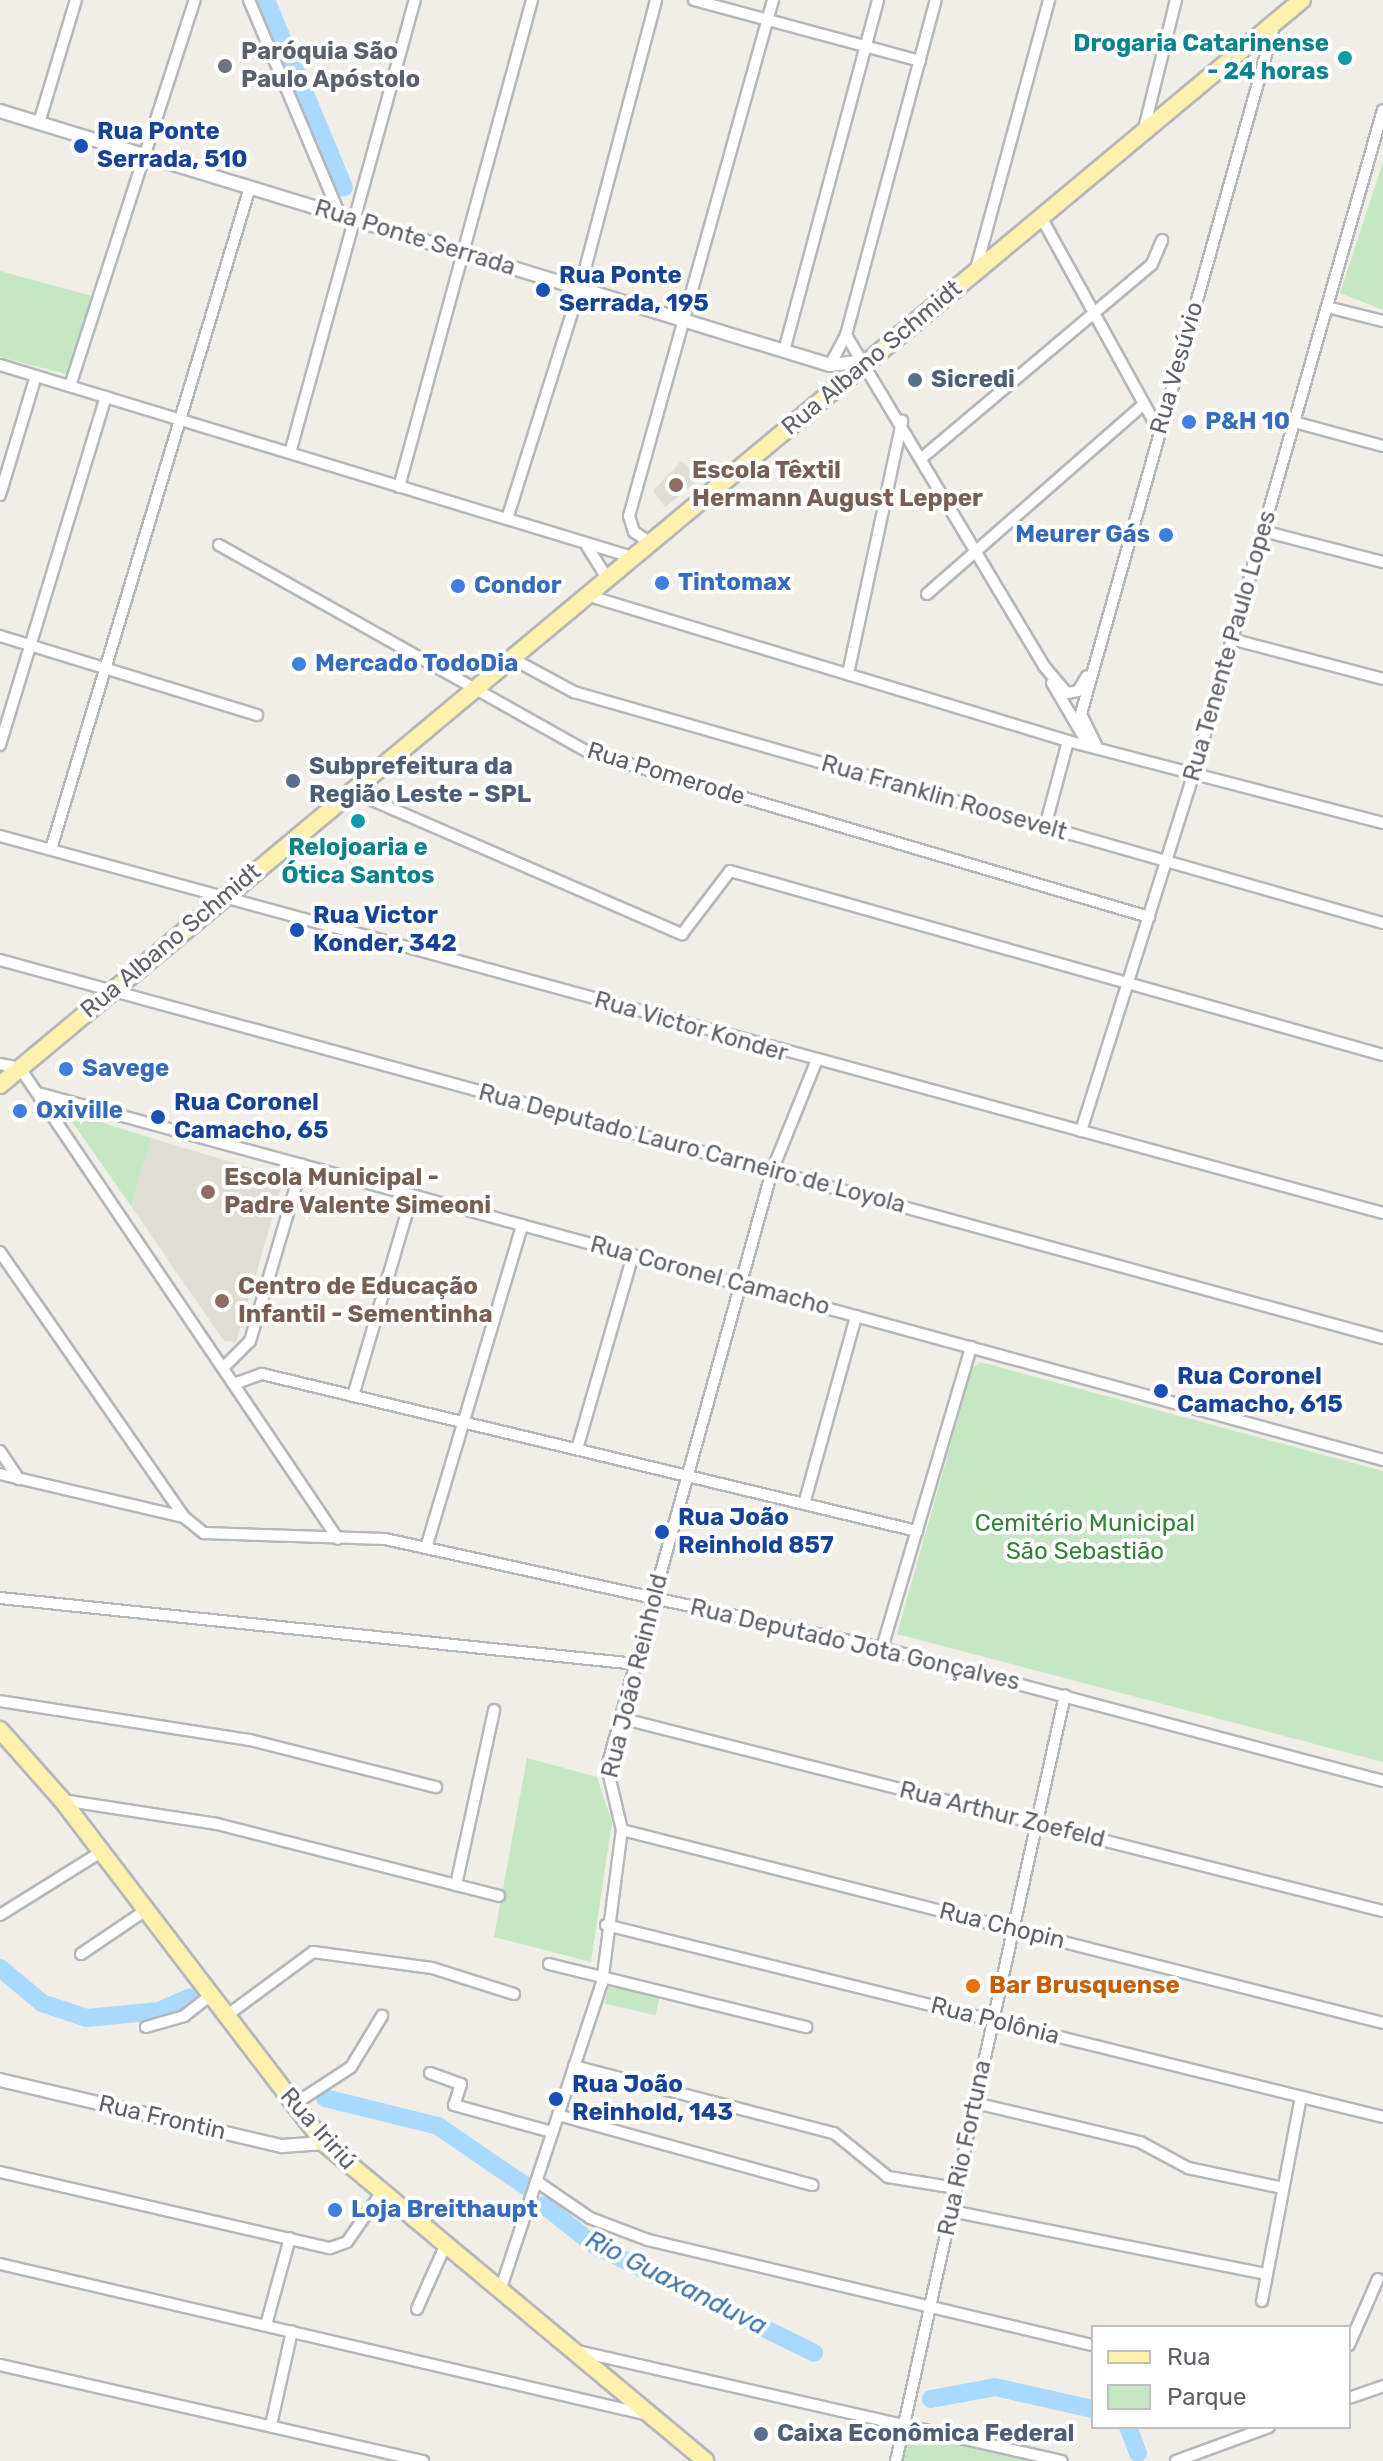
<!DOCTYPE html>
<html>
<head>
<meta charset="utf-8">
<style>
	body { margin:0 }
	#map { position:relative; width:1383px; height:2461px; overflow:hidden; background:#f0eee7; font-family:Rubik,sans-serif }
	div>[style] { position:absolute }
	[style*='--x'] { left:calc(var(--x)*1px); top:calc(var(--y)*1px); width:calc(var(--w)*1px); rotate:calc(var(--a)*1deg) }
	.education>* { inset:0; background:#e0ddd5 }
	.green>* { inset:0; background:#c5e7c4; transform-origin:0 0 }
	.river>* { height:18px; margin:-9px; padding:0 9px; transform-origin:9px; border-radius:9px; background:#a9dafe }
	.roads { filter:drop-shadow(2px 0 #b4b7bb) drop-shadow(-2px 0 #b4b7bb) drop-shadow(0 2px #b4b7bb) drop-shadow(0 -2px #b4b7bb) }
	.minor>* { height:10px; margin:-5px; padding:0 5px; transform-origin:5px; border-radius:5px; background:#fff }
	.tertiary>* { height:12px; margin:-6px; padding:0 6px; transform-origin:6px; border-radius:6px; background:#fff }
	.primary>* { height:16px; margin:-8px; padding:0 8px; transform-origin:8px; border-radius:8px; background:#fef1ae }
	.dots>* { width:22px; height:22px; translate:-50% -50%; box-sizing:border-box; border:4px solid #fff; border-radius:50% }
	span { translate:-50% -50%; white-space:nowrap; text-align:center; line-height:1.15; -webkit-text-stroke:8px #fff; paint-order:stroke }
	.culture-label { font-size:24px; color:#0d838f; font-weight:700 }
	.right { translate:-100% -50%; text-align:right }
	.worship-label { font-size:24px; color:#5b616d; font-weight:700 }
	.left { translate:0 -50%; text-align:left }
	.transit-label { font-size:24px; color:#164399; font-weight:700 }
	.street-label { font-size:24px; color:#5e6267 }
	.service-label { font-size:24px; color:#4e5e75; font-weight:700 }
	.shop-label { font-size:24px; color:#366cbe; font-weight:700 }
	.education-label { font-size:24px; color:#785e54; font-weight:700 }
	.park-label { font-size:24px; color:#348137 }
	.food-label { font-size:24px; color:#c56008; font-weight:700 }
	.water-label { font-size:26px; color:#4175a9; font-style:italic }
	.legend { position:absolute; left:1091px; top:2325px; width:260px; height:104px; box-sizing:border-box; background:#fff; border:2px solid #bfc0c2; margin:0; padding:10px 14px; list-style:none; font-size:24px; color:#5e6267 }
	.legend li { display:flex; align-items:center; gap:16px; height:40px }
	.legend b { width:40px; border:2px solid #bfc0c2 }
</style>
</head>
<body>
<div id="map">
	<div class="education">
		<div style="clip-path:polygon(681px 461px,701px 478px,665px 507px,653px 491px)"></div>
		<div style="clip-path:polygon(151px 1138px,284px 1178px,236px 1342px,224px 1341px,131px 1206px)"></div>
	</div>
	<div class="green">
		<div style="clip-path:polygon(1383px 162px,1383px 310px,1340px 293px)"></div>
		<div style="clip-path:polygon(0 271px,92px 296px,66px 374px,0 357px)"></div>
		<div style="clip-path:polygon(75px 1114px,151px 1138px,131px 1206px,70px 1119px)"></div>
		<div style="clip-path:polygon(980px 1362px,1383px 1471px,1383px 1762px,897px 1634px,972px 1369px)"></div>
		<div style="clip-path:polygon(527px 1758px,597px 1777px,612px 1822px,591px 1962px,494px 1937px)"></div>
		<div style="left:609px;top:1985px;width:52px;height:19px;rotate:13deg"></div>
		<div style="clip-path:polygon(911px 2431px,1056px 2461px,901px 2461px)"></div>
	</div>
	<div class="river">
		<div style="--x:266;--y:0;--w:203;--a:67.4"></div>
		<div style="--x:0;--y:1968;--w:55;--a:39.8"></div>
		<div style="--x:42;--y:2003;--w:47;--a:18.4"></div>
		<div style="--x:87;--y:2018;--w:72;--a:-5.6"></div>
		<div style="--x:159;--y:2011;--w:34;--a:-24"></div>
		<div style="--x:325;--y:2098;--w:116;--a:13.9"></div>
		<div style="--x:438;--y:2126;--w:108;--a:34.4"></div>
		<div style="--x:544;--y:2205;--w:64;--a:38.7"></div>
		<div style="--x:594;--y:2245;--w:245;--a:26.1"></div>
		<div style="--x:931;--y:2399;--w:65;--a:-10.6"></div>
		<div style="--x:995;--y:2387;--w:100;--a:12.7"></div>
		<div style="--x:1128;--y:2427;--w:28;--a:69"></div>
	</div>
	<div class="roads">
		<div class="minor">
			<div style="--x:249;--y:0;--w:233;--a:67.1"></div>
			<div style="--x:694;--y:0;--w:234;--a:15.1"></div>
			<div style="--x:39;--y:123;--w:128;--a:-73.3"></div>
			<div style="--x:1144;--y:129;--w:133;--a:-76.1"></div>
			<div style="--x:1041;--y:217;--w:244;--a:61.1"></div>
			<div style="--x:976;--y:269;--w:279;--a:-74.8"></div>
			<div style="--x:1327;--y:307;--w:58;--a:14"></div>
			<div style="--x:846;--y:335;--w:386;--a:59.1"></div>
			<div style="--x:1044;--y:666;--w:35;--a:50"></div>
			<div style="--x:1067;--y:693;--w:11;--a:-10"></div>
			<div style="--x:1078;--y:691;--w:17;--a:-59"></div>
			<div style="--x:784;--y:351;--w:363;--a:-75"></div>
			<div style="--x:0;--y:365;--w:661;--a:16.9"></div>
			<div style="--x:830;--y:365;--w:34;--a:-62"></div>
			<div style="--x:846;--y:335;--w:347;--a:-75"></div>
			<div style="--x:70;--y:386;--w:406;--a:-72.1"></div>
			<div style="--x:1294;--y:422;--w:92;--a:15.1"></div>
			<div style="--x:290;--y:453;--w:470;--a:-74.6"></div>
			<div style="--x:923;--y:457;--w:299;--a:-40.1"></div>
			<div style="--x:1152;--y:264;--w:26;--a:-67"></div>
			<div style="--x:399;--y:487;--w:505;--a:-74.72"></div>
			<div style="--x:0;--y:495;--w:124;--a:-73.2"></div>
			<div style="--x:507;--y:519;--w:242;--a:-72.5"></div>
			<div style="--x:580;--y:288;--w:298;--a:-75.2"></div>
			<div style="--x:1263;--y:531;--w:124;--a:14.5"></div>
			<div style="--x:649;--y:542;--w:18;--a:-146"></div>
			<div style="--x:634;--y:532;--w:17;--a:-107"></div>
			<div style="--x:629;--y:516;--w:536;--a:-74.41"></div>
			<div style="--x:219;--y:545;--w:423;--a:29.3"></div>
			<div style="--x:588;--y:752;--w:585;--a:16.39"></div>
			<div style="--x:587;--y:546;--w:38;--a:58"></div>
			<div style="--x:927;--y:594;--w:288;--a:-41.2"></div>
			<div style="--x:586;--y:595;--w:504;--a:16.85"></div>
			<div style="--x:1068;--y:741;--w:325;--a:14.6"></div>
			<div style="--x:0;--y:636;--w:269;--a:17.1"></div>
			<div style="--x:1231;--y:639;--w:157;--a:14.7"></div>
			<div style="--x:511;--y:658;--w:72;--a:28.4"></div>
			<div style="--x:574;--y:692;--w:841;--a:15.94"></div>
			<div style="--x:849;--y:669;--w:254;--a:-77.9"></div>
			<div style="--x:1052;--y:683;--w:71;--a:59.5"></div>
			<div style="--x:0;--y:745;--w:364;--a:-73.1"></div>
			<div style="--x:1097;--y:747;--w:37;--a:-116"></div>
			<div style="--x:1081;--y:714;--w:715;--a:-74.33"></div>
			<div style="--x:351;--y:791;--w:361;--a:23.4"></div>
			<div style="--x:682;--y:934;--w:79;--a:-52.7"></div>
			<div style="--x:730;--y:871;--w:678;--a:15.74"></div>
			<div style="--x:1045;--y:827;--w:89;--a:-75"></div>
			<div style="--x:0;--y:836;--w:1433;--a:15.25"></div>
			<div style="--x:51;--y:849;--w:691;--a:-73.27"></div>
			<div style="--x:0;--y:960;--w:1434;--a:15.29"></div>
			<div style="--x:0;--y:1064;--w:20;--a:11"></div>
			<div style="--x:20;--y:1068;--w:568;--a:55.97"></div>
			<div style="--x:38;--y:1093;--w:1394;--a:15.26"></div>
			<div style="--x:1081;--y:1131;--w:375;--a:-72.5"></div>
			<div style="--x:1194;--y:773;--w:689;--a:-74.09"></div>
			<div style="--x:0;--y:1252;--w:323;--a:55.2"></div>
			<div style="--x:184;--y:1517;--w:26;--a:39"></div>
			<div style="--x:204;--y:1533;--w:181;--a:1.9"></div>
			<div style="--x:385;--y:1539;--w:509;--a:12.37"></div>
			<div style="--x:882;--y:1648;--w:518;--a:14.87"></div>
			<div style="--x:223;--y:1368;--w:38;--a:-45"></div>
			<div style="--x:250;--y:1341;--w:184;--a:-73.5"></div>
			<div style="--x:234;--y:1384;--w:30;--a:-20"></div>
			<div style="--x:262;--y:1374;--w:674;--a:13.48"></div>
			<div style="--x:353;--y:1396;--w:209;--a:-73.6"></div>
			<div style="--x:577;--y:1449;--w:202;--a:-73.9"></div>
			<div style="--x:0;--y:1451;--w:34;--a:56"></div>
			<div style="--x:0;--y:1474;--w:189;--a:13.2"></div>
			<div style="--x:804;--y:1504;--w:195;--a:-74.5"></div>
			<div style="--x:426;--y:1548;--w:337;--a:-73.4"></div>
			<div style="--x:0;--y:1598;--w:639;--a:5.92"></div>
			<div style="--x:882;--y:1648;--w:314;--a:-73.5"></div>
			<div style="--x:0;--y:1701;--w:253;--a:8.9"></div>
			<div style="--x:250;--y:1740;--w:192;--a:14.2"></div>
			<div style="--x:620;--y:1718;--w:787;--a:14.2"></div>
			<div style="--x:62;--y:1800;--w:157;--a:8.8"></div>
			<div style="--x:217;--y:1824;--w:291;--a:14.3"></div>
			<div style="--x:622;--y:1830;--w:785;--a:14.23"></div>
			<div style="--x:456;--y:1885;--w:179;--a:-77.7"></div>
			<div style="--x:0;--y:1915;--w:119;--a:-32"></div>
			<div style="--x:606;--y:1925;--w:800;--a:13.88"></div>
			<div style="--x:81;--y:1954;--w:78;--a:-34.1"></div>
			<div style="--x:549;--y:1964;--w:265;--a:13.8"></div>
			<div style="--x:226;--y:2016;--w:108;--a:-36.3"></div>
			<div style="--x:313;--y:1952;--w:120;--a:7.7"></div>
			<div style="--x:432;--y:1968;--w:86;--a:17.6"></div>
			<div style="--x:146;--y:2027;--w:40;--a:-16"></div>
			<div style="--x:184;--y:2016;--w:33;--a:-38"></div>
			<div style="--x:574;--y:2066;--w:268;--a:14.5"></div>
			<div style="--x:834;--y:2133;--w:70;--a:39.2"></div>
			<div style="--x:888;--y:2177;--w:69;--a:9.2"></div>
			<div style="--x:430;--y:2073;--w:33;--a:20"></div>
			<div style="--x:461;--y:2084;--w:22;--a:108"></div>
			<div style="--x:454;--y:2105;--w:102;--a:15.4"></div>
			<div style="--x:975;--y:2103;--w:170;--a:13.3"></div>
			<div style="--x:1140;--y:2142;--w:55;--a:28.4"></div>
			<div style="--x:1188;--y:2168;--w:97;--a:11.9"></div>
			<div style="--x:293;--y:2105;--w:69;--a:-33.2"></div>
			<div style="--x:351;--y:2067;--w:60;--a:-58.7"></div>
			<div style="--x:558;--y:2115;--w:264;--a:15.4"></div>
			<div style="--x:0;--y:2172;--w:339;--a:13"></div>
			<div style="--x:330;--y:2248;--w:18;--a:-19"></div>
			<div style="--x:347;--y:2242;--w:60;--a:-55.2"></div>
			<div style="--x:536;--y:2181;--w:65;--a:34.4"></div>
			<div style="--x:590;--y:2218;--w:62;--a:20.8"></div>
			<div style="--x:648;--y:2240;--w:457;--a:13.3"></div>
			<div style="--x:951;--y:2211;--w:322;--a:11.3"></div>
			<div style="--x:0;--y:2264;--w:661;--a:13.11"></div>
			<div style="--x:500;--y:2291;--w:324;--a:-71.7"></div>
			<div style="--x:602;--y:1983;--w:154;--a:-82.6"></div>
			<div style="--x:622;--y:1830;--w:65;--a:-103.4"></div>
			<div style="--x:607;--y:1767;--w:618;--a:-74.53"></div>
			<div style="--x:772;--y:1171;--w:118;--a:-68"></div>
			<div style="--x:1262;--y:2301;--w:208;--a:-79.2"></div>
			<div style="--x:417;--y:2309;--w:69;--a:-66"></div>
			<div style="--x:266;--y:2325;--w:90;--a:-74.6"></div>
			<div style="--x:1349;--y:2345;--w:72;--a:-66.3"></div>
			<div style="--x:577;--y:2351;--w:497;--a:12.8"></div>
			<div style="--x:0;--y:2365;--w:434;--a:12.8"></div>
			<div style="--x:1349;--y:2398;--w:36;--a:-19"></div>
			<div style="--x:271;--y:2425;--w:96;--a:-77.4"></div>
			<div style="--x:896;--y:2461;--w:784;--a:-77.56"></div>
			<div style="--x:1176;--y:2461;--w:99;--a:-20.1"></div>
		</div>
		<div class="tertiary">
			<div style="--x:0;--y:111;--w:868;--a:17.02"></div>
			<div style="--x:830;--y:365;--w:38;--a:-6"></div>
			<div style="--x:0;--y:2080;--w:290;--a:13.2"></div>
			<div style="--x:282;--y:2146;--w:42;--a:-4.1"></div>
		</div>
		<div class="primary">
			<div style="--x:0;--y:1085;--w:1695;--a:-39.81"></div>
			<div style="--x:0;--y:1730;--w:94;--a:48.5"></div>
			<div style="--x:62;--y:1800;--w:432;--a:52.6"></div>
			<div style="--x:324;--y:2143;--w:496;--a:39.8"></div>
		</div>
	</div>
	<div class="dots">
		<div style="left:1345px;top:58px;background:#0f9aa8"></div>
		<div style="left:225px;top:66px;background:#6b7280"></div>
		<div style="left:81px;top:146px;background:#1a4fb4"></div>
		<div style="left:543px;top:290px;background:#1a4fb4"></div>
		<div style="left:915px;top:380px;background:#5c6f8a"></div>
		<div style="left:1189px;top:422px;background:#3f7fe0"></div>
		<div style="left:676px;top:485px;background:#8d6e63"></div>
		<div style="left:1166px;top:535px;background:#3f7fe0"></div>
		<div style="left:662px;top:583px;background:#3f7fe0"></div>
		<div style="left:458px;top:586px;background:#3f7fe0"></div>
		<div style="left:299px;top:664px;background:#3f7fe0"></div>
		<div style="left:293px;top:781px;background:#5c6f8a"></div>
		<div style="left:358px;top:821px;background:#0f9aa8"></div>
		<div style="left:297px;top:930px;background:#1a4fb4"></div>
		<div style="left:66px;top:1069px;background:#3f7fe0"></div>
		<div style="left:20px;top:1111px;background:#3f7fe0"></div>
		<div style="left:158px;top:1117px;background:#1a4fb4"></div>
		<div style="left:208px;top:1192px;background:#8d6e63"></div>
		<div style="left:222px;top:1301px;background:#8d6e63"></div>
		<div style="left:1161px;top:1391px;background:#1a4fb4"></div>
		<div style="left:662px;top:1532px;background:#1a4fb4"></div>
		<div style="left:973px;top:1986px;background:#e8710a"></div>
		<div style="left:556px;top:2099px;background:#1a4fb4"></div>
		<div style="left:335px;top:2210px;background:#3f7fe0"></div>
		<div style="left:761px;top:2434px;background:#5c6f8a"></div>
	</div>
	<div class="culture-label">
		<span class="right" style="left:1329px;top:58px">Drogaria Catarinense<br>- 24 horas</span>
		<span style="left:358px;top:862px">Relojoaria e<br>Ótica Santos</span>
	</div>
	<div class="worship-label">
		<span class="left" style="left:241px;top:66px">Paróquia São<br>Paulo Apóstolo</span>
	</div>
	<div class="transit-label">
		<span class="left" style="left:97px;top:146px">Rua Ponte<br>Serrada, 510</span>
		<span class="left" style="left:559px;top:290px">Rua Ponte<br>Serrada, 195</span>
		<span class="left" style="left:313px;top:930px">Rua Victor<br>Konder, 342</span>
		<span class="left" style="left:174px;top:1117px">Rua Coronel<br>Camacho, 65</span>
		<span class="left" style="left:1177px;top:1391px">Rua Coronel<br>Camacho, 615</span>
		<span class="left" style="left:678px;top:1532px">Rua João<br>Reinhold 857</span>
		<span class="left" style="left:572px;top:2099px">Rua João<br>Reinhold, 143</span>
	</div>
	<div class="street-label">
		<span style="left:415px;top:238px;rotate:17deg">Rua Ponte Serrada</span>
		<span style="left:872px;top:358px;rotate:-40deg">Rua Albano Schmidt</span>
		<span style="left:1177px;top:368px;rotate:-74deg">Rua Vesúvio</span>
		<span style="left:1230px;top:646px;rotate:-74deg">Rua Tenente Paulo Lopes</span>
		<span style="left:666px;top:774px;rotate:17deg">Rua Pomerode</span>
		<span style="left:944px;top:798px;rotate:16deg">Rua Franklin Roosevelt</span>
		<span style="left:171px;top:941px;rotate:-40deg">Rua Albano Schmidt</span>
		<span style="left:691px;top:1027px;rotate:16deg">Rua Victor Konder</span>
		<span style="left:692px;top:1149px;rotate:15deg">Rua Deputado Lauro Carneiro de Loyola</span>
		<span style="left:710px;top:1276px;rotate:15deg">Rua Coronel Camacho</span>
		<span style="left:855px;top:1645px;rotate:13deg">Rua Deputado Jota Gonçalves</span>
		<span style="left:635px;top:1676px;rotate:-76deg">Rua João Reinhold</span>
		<span style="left:1002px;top:1815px;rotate:14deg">Rua Arthur Zoefeld</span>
		<span style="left:1002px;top:1926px;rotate:14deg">Rua Chopin</span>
		<span style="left:995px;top:2021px;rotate:14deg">Rua Polônia</span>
		<span style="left:162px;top:2118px;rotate:13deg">Rua Frontin</span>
		<span style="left:318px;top:2129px;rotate:48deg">Rua Iririú</span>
		<span style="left:965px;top:2148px;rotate:-78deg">Rua Rio Fortuna</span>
	</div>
	<div class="service-label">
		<span class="left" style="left:931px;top:380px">Sicredi</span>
		<span class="left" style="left:309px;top:781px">Subprefeitura da<br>Região Leste - SPL</span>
		<span class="left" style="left:777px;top:2434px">Caixa Econômica Federal</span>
	</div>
	<div class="shop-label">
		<span class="left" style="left:1205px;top:422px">P&amp;H 10</span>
		<span class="right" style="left:1150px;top:535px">Meurer Gás</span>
		<span class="left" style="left:678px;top:583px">Tintomax</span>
		<span class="left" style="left:474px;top:586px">Condor</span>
		<span class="left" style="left:315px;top:664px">Mercado TodoDia</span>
		<span class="left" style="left:82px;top:1069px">Savege</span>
		<span class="left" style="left:36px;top:1111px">Oxiville</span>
		<span class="left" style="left:351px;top:2210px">Loja Breithaupt</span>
	</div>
	<div class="education-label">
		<span class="left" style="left:692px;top:485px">Escola Têxtil<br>Hermann August Lepper</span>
		<span class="left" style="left:224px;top:1192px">Escola Municipal -<br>Padre Valente Simeoni</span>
		<span class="left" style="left:238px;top:1301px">Centro de Educação<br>Infantil - Sementinha</span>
	</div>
	<div class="park-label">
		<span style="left:1085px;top:1538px">Cemitério Municipal<br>São Sebastião</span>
	</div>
	<div class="food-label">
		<span class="left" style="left:989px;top:1986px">Bar Brusquense</span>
	</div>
	<div class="water-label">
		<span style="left:676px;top:2283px;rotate:27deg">Rio Guaxanduva</span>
	</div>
	<ul class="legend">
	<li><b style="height:10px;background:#fef1ae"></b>Rua</li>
	<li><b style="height:22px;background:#c5e7c4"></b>Parque</li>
	</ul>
</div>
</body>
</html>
